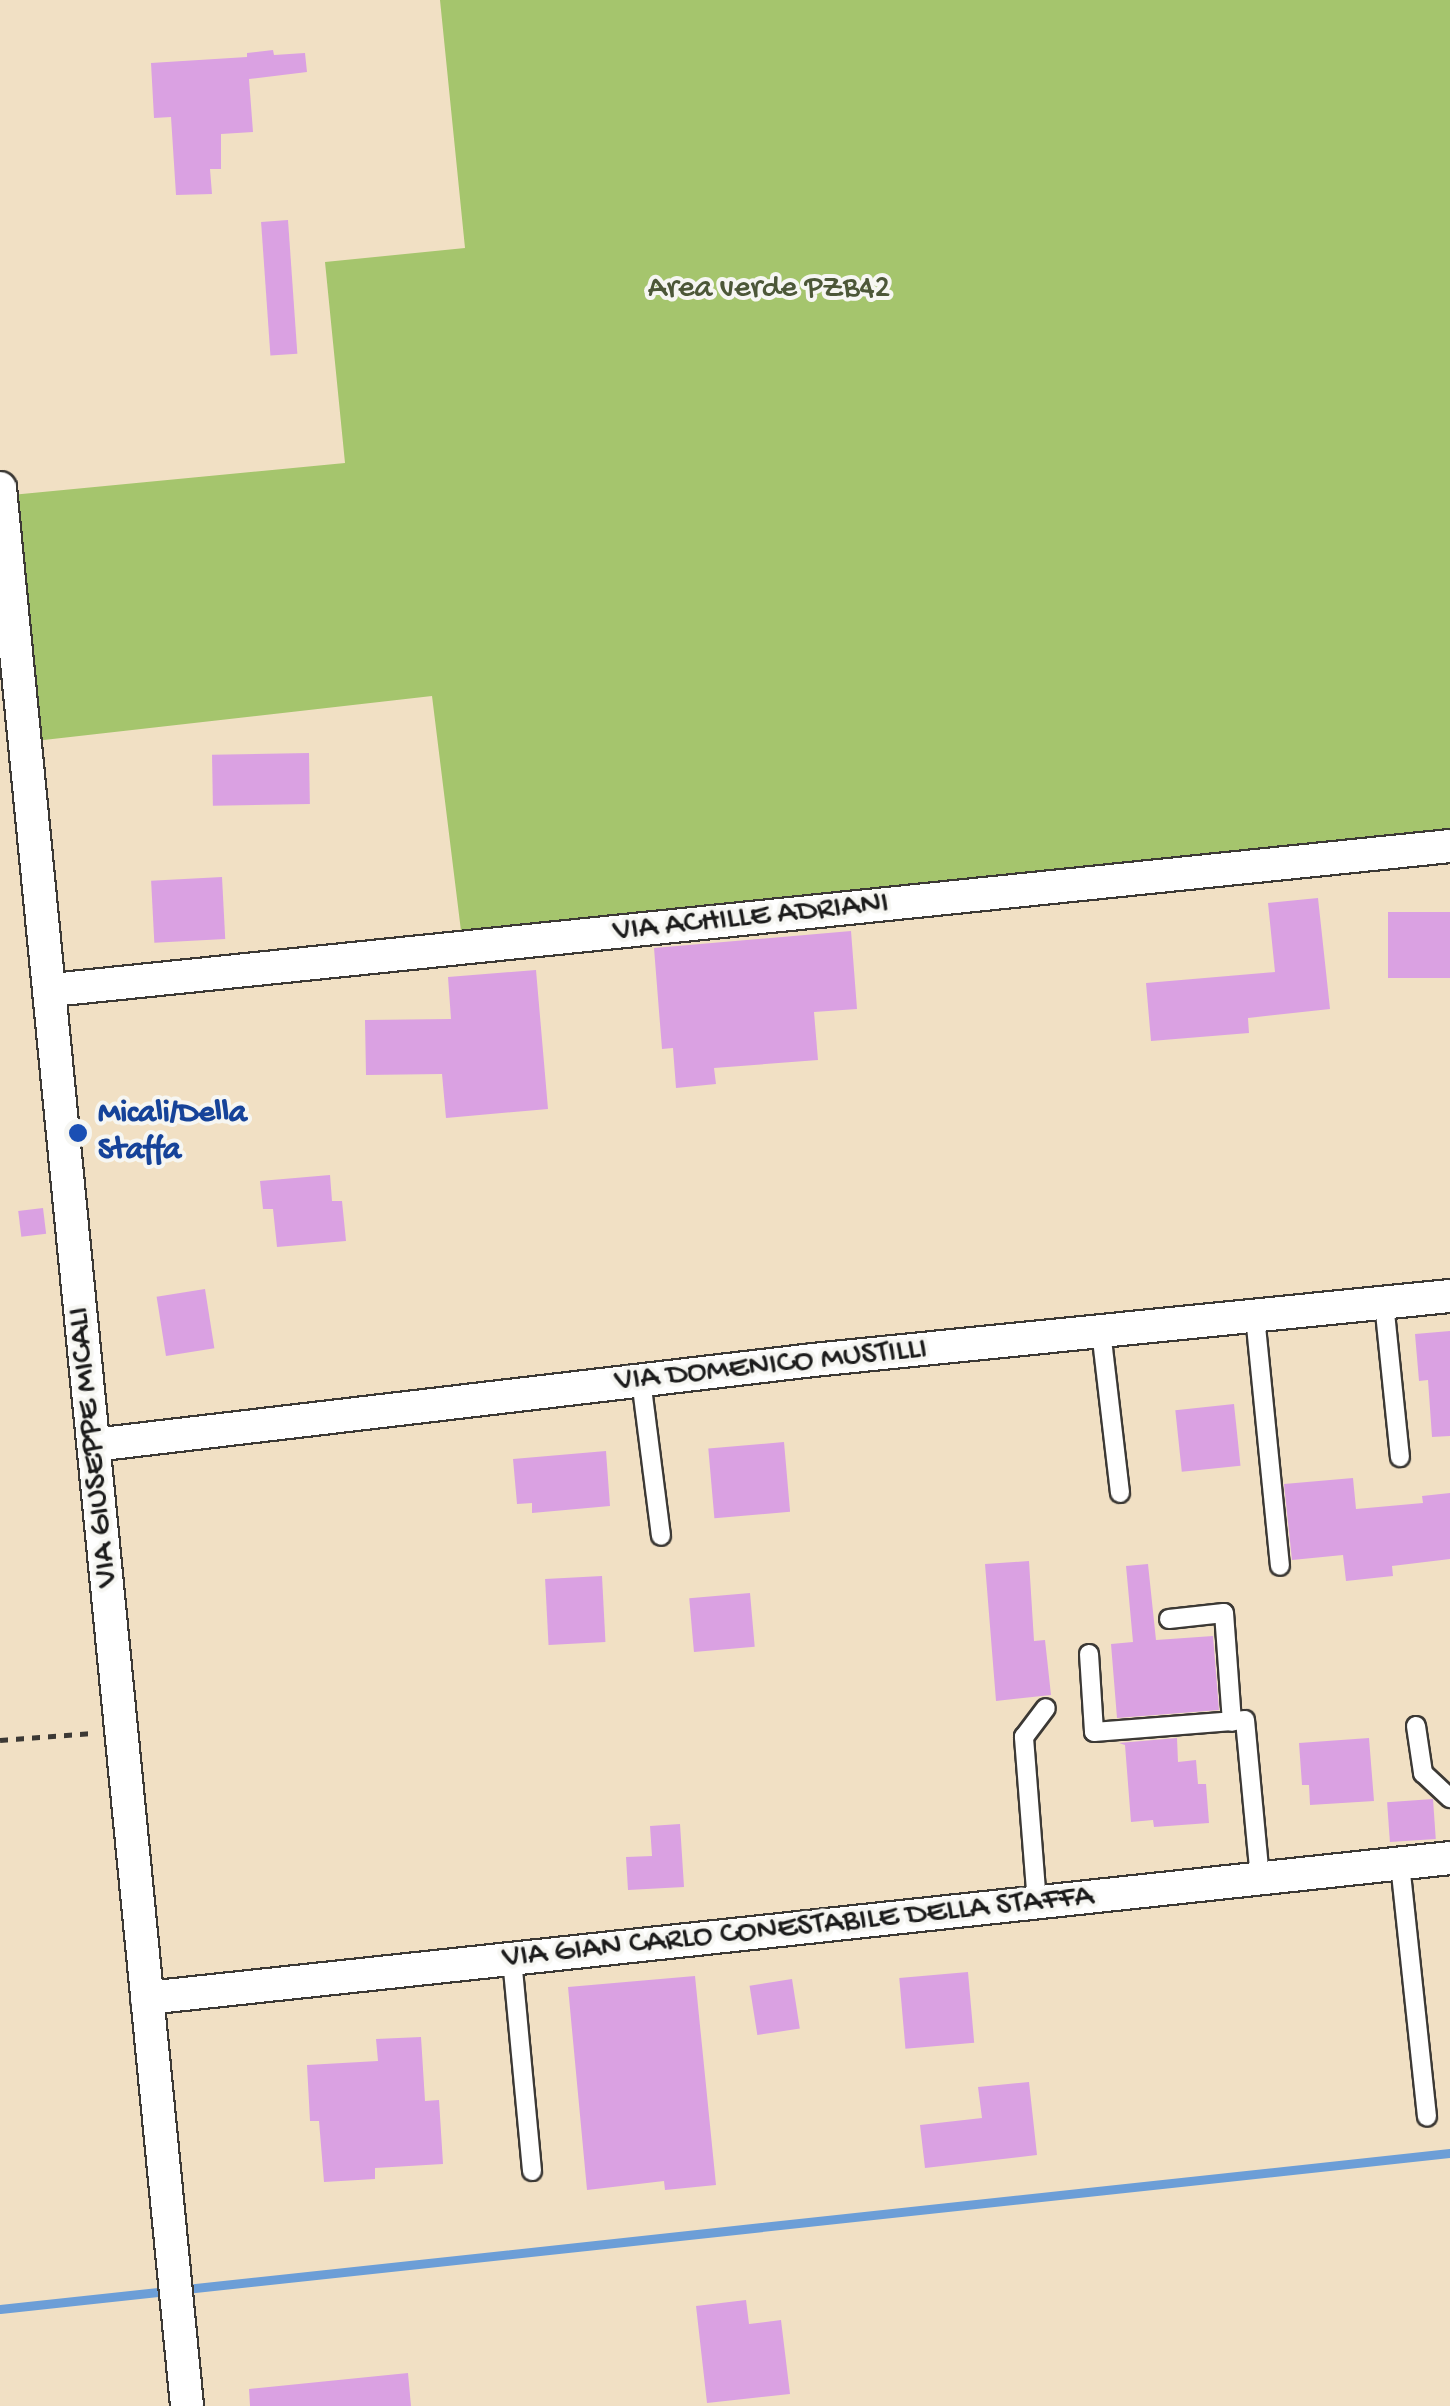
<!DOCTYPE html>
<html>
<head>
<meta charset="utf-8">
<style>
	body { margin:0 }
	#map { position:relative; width:1450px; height:2406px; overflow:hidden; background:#f1e0c4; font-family:"Gochi Hand",sans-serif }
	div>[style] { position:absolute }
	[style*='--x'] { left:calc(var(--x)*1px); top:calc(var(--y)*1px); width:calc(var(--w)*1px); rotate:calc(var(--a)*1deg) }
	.green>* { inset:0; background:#a5c56d }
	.stream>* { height:9px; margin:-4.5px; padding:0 4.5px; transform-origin:4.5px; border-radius:4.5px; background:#6c9ed7 }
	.building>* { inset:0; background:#daa1e2; transform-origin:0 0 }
	.path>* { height:5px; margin-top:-2.5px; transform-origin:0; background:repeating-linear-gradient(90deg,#3c3935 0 8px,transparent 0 16px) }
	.roads { filter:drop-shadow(2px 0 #3c3935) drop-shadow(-2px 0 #3c3935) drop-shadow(0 2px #3c3935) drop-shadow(0 -2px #3c3935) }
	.service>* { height:18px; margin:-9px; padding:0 9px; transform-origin:9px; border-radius:9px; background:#fff }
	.minor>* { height:32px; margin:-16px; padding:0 16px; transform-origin:16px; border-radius:16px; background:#fff }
	.dots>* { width:28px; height:28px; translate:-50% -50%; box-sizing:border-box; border:5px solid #f6f6f2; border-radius:50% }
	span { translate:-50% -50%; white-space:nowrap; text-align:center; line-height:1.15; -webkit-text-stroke:8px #f6f6f2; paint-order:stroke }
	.park-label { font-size:32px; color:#4c5738 }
	.street-label { font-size:32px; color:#1c1c1c }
	.transit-label { font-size:32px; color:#164399; font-weight:700 }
	.left { translate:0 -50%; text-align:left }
</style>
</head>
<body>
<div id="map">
	<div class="green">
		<div style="clip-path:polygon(440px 0,1450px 0,1450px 846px,463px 947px,432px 696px,26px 742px,1px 496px,345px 463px,325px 262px,465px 248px)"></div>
	</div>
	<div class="stream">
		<div style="--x:0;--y:2309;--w:1458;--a:-6.14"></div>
	</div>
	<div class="building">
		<div style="clip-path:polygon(273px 50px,274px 55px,305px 53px,307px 72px,249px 79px,253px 132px,221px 134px,221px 169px,210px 169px,212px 194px,176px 195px,171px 117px,154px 118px,151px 63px,247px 57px,247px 53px)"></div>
		<div style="left:288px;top:220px;width:134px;height:27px;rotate:86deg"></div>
		<div style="left:309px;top:753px;width:51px;height:97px;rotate:89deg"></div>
		<div style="left:222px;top:877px;width:62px;height:71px;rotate:87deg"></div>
		<div style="clip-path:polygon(1318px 898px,1330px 1009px,1248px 1018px,1249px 1033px,1151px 1041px,1146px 983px,1275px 972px,1268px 903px)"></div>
		<div style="left:1450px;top:912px;width:66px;height:62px;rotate:90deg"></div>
		<div style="clip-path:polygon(851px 931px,857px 1009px,814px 1012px,818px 1060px,714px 1068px,716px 1084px,676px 1088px,673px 1048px,662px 1049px,654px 948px)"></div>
		<div style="clip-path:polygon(536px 970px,548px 1109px,446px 1118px,442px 1074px,366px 1075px,365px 1020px,451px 1019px,448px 977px)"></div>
		<div style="clip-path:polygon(330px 1175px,332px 1201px,342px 1201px,346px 1241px,277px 1247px,273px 1209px,263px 1209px,260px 1181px)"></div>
		<div style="left:43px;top:1208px;width:26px;height:25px;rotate:83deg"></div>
		<div style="left:205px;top:1289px;width:60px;height:49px;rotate:81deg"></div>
		<div style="clip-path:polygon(1450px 1331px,1450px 1436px,1432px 1437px,1428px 1380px,1419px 1381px,1415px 1334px)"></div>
		<div style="left:1234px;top:1404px;width:62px;height:59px;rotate:84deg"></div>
		<div style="left:784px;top:1442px;width:70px;height:76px;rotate:85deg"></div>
		<div style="clip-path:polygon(606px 1451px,610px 1506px,532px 1513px,532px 1503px,517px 1504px,513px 1459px)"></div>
		<div style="clip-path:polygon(1353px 1478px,1356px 1509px,1423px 1503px,1422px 1496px,1450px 1493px,1450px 1559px,1392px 1566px,1393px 1576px,1346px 1581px,1343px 1555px,1292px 1560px,1284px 1484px)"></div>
		<div style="clip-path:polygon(1029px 1561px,1034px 1641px,1045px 1640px,1051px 1695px,996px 1701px,985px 1564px)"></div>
		<div style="clip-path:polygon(1148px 1564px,1156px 1640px,1213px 1636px,1219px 1710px,1117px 1718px,1111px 1644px,1133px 1642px,1126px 1566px)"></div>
		<div style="left:602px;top:1576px;width:66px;height:57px;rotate:87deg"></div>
		<div style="left:750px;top:1593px;width:54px;height:61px;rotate:85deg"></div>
		<div style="clip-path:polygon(1177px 1738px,1178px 1762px,1196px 1760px,1198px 1784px,1206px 1784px,1209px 1823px,1154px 1827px,1153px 1820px,1131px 1822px,1125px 1745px,1119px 1743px)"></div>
		<div style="clip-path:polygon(1369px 1738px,1374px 1801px,1310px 1805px,1309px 1785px,1302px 1785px,1299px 1743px)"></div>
		<div style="left:1433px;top:1799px;width:40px;height:46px;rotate:86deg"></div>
		<div style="clip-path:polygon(680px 1824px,684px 1887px,628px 1890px,626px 1857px,652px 1856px,650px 1826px)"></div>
		<div style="left:968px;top:1972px;width:71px;height:69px;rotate:85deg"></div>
		<div style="clip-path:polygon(695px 1976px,716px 2185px,665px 2190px,664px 2181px,587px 2190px,568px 1987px)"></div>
		<div style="left:792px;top:1979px;width:50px;height:43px;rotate:81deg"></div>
		<div style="clip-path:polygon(421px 2037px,425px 2101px,439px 2100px,443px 2164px,375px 2168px,375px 2179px,324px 2182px,319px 2121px,310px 2121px,307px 2065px,378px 2061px,376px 2039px)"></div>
		<div style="clip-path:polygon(1029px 2082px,1037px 2155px,925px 2168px,920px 2125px,982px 2118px,978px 2087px)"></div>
		<div style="clip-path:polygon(746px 2300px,749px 2324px,781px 2320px,790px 2394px,707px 2403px,696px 2306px)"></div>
		<div style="clip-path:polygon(408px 2373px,411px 2406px,250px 2406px,249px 2389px)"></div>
	</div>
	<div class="path">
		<div style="--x:0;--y:1740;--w:93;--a:-4.3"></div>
	</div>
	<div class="roads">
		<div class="service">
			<div style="--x:1384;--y:1303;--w:155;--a:84.1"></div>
			<div style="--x:1255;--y:1316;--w:251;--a:84.3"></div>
			<div style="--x:1101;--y:1331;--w:163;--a:83.3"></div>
			<div style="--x:641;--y:1380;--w:157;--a:82.7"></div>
			<div style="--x:1169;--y:1619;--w:55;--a:-6.2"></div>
			<div style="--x:1224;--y:1613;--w:109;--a:85.8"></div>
			<div style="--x:1089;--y:1654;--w:78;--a:86.3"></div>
			<div style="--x:1094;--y:1732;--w:151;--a:-4.5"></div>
			<div style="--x:1245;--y:1720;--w:159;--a:84.6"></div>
			<div style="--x:1416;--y:1726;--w:48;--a:81.5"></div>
			<div style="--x:1423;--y:1773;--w:37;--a:43"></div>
			<div style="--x:1400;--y:1864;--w:254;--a:83.9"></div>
			<div style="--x:1037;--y:1903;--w:167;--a:-94.5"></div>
			<div style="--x:1024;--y:1737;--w:36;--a:-53"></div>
			<div style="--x:512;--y:1959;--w:213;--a:84.6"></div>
		</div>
		<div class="minor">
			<div style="--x:0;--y:488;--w:1927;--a:84.43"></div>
			<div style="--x:52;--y:990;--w:1405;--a:-5.88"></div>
			<div style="--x:94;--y:1445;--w:724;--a:-6.74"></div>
			<div style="--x:813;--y:1360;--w:640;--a:-5.74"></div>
			<div style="--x:147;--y:1998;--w:1310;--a:-6.13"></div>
		</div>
	</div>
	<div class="dots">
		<div style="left:78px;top:1133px;background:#1a4fb4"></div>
	</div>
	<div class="park-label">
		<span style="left:769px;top:289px">Area verde PZB42</span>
	</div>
	<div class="street-label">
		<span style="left:751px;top:918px;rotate:-6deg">VIA ACHILLE ADRIANI</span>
		<span style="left:771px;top:1366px;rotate:-6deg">VIA DOMENICO MUSTILLI</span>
		<span style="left:94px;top:1447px;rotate:-96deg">VIA GIUSEPPE MICALI</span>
		<span style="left:798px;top:1928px;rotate:-6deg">VIA GIAN CARLO CONESTABILE DELLA STAFFA</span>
	</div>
	<div class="transit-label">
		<span class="left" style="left:98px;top:1133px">Micali/Della<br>Staffa</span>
	</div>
</div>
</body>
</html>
